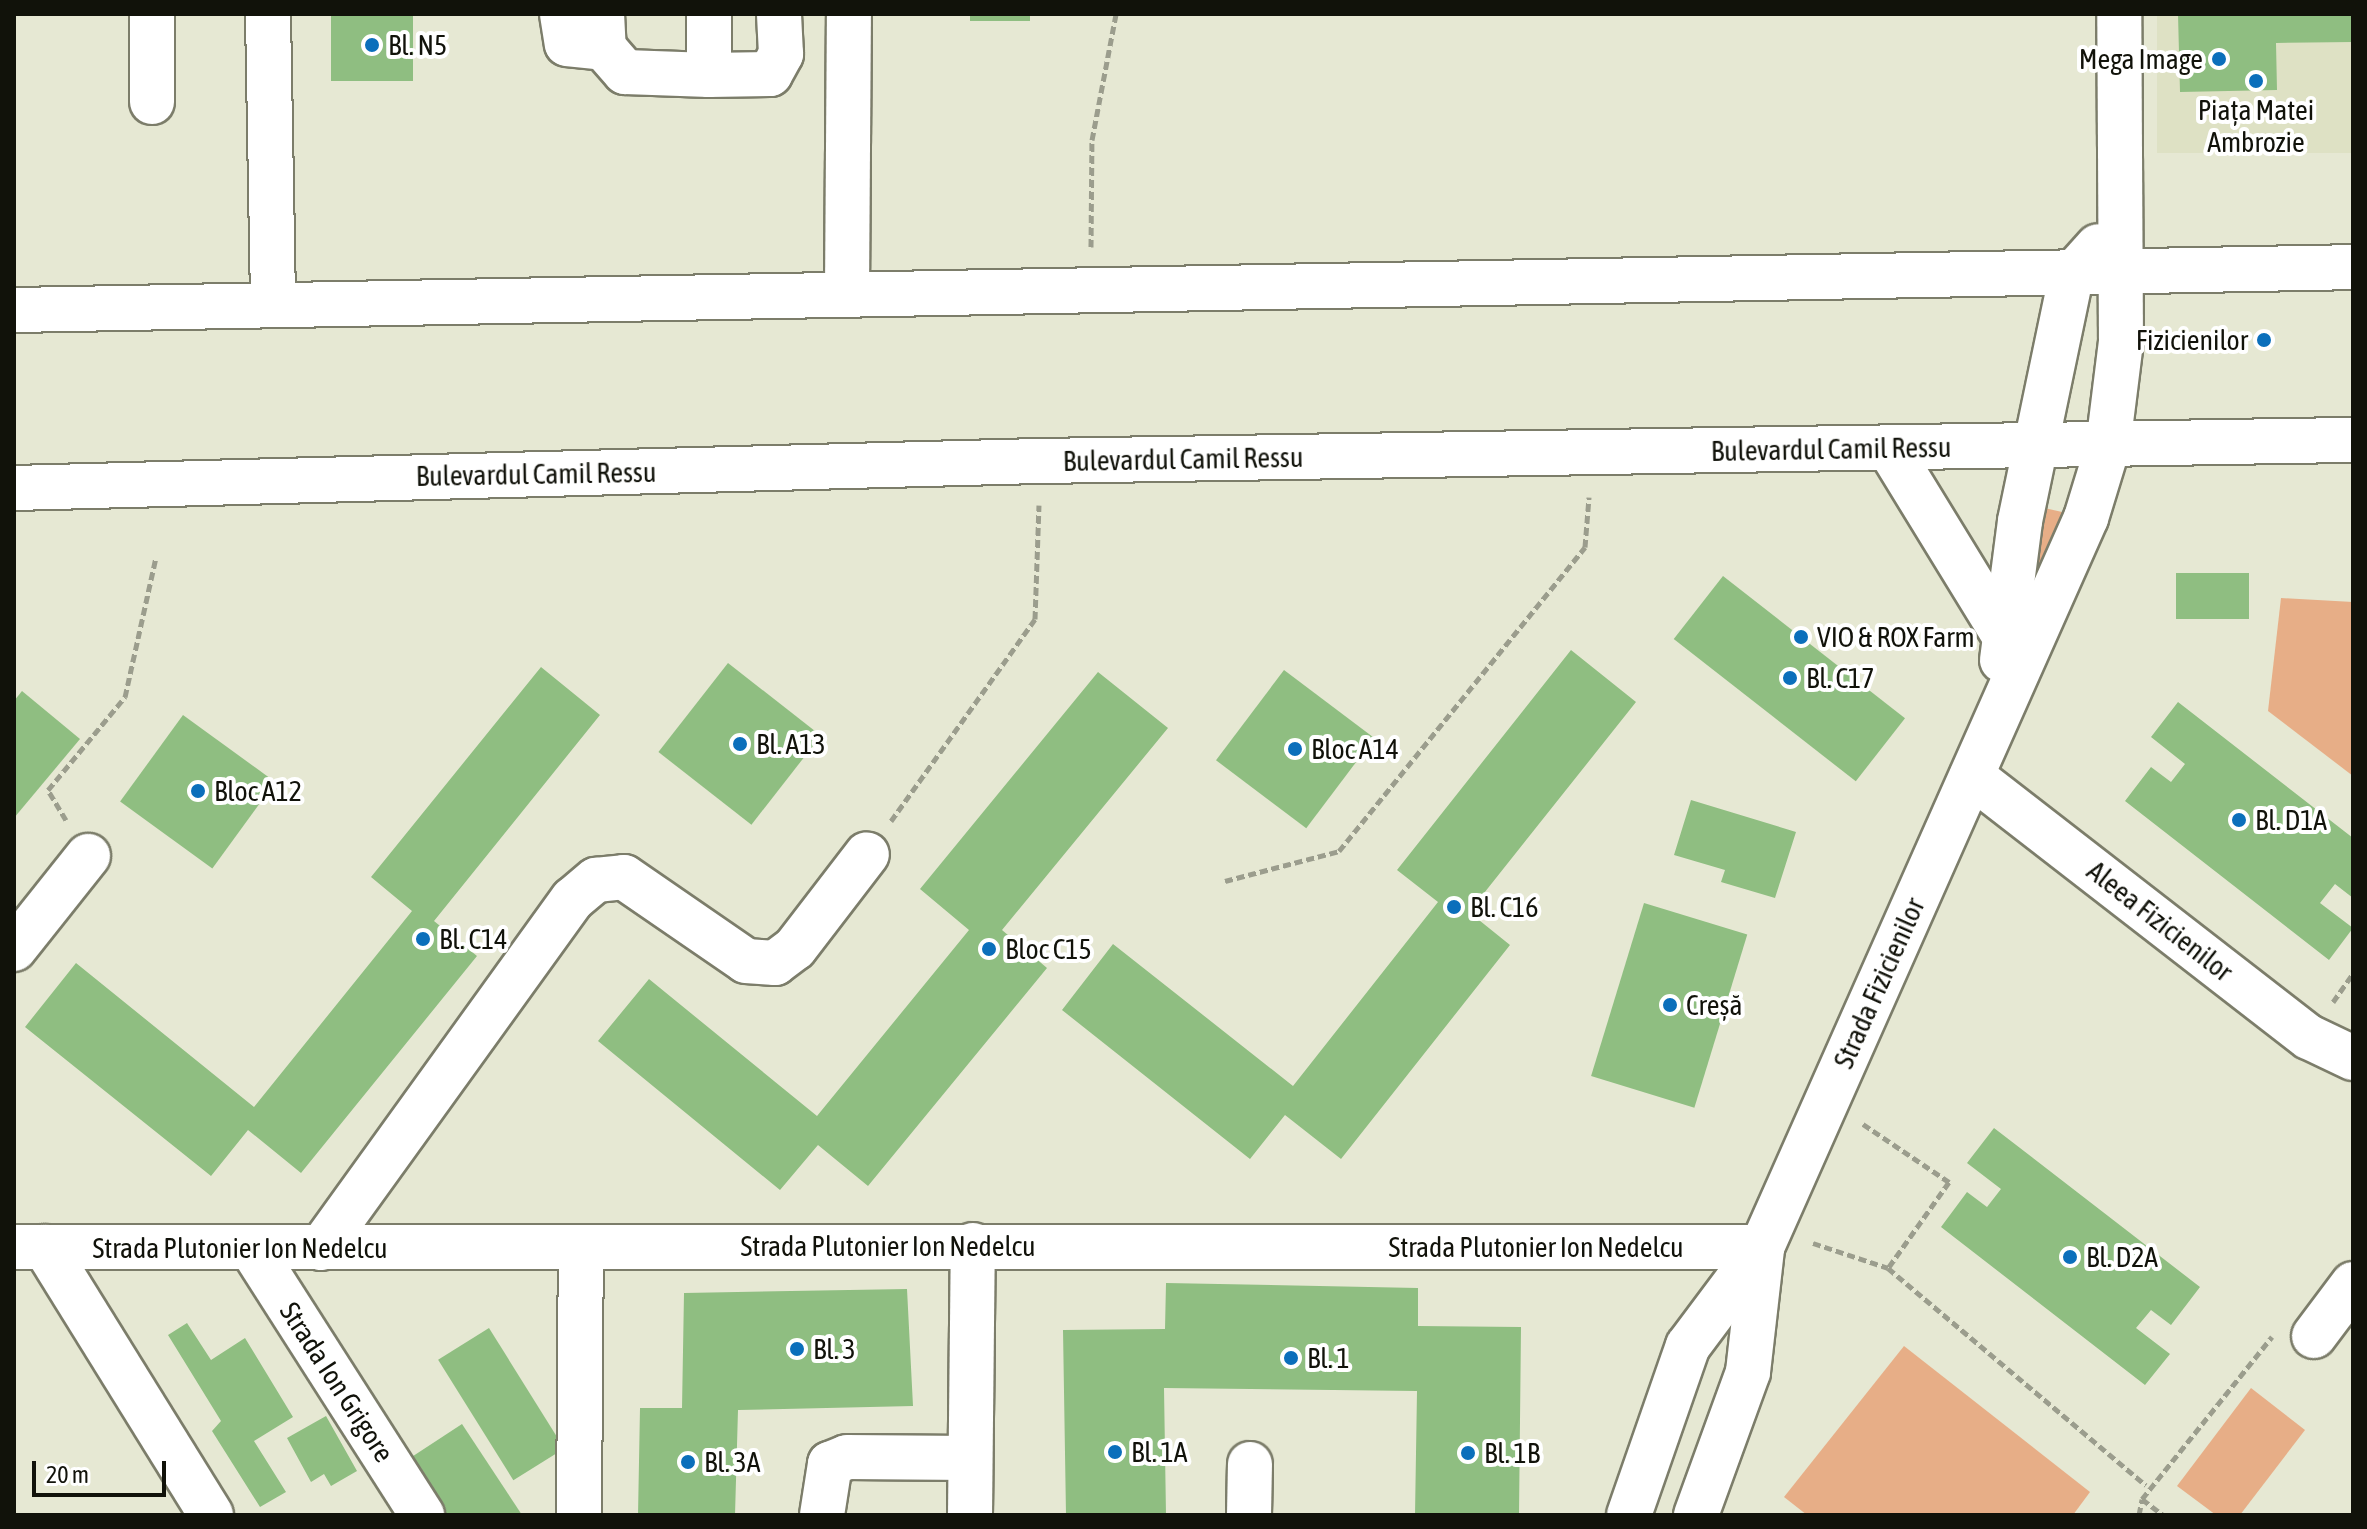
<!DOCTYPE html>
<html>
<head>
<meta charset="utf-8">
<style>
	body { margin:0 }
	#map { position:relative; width:2367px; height:1529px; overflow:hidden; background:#e6e8d3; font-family:"Asap Condensed",sans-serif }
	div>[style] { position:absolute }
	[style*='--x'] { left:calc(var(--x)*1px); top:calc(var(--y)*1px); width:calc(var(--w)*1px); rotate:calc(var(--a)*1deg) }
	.built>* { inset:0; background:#dee1c4; transform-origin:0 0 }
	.green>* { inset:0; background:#e7ae87 }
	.building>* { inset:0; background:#8fbe81; transform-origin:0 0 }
	.path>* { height:5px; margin-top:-2.5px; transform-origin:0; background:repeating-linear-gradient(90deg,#9b9d8d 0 8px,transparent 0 12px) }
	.roads { filter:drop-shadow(2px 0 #7c7d6a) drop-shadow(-2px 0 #7c7d6a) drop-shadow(0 2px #7c7d6a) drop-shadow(0 -2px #7c7d6a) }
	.minor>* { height:44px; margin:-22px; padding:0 22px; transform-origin:22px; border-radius:22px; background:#fff }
	.major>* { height:44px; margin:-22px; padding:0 22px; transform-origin:22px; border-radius:22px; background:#fff }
	.dots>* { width:22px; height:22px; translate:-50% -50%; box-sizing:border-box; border:4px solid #fff; border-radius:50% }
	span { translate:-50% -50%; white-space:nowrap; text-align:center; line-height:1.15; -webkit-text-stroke:8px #fff; paint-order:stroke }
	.poi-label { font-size:28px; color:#11120a }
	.left { translate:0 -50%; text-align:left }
	.right { translate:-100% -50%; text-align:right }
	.street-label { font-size:28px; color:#11120a }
	.frame { position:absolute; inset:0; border:16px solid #11120a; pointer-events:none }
	.scale { position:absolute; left:32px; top:1461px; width:134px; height:36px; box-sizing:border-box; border:4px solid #11120a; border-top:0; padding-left:10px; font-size:24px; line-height:28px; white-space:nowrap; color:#11120a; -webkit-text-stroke:6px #fff; paint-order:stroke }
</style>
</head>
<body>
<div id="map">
	<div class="built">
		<div style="left:2157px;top:14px;width:196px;height:139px"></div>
	</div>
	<div class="green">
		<div style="clip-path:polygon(2040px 507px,2071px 514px,2015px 664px)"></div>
		<div style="clip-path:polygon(2281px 598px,2353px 602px,2353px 776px,2268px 711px)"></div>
		<div style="clip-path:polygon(1904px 1346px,2090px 1492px,2073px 1515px,1807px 1515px,1784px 1497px)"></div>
		<div style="clip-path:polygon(2251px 1388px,2305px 1430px,2240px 1515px,2216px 1515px,2177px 1486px)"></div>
	</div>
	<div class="building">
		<div style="left:331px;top:14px;width:82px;height:67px"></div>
		<div style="left:970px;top:14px;width:60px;height:7px"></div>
		<div style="clip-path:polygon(2178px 14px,2353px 14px,2353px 42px,2276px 43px,2277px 90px,2180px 92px)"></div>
		<div style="left:2249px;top:573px;width:46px;height:73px;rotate:90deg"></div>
		<div style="left:1723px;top:576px;width:231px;height:80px;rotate:38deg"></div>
		<div style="clip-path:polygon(1571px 650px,1636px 702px,1469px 912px,1510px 945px,1341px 1159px,1285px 1115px,1250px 1159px,1062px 1010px,1113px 944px,1293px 1086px,1438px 902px,1397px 870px)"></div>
		<div style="left:728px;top:663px;width:118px;height:113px;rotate:38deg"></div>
		<div style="clip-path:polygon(541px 667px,600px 715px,434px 921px,477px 956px,301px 1173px,248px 1130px,211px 1176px,25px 1027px,76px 963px,254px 1107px,412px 911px,371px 877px)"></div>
		<div style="left:1284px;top:670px;width:113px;height:113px;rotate:37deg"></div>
		<div style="clip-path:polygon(1098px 672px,1168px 728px,1002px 930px,1047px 968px,868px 1186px,818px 1145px,780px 1190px,598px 1041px,649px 979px,817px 1116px,969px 930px,920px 889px)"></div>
		<div style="clip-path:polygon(22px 691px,80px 739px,14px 818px,14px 701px)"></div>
		<div style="clip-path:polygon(2178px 702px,2353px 838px,2353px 898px,2335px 884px,2320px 903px,2353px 928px,2329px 960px,2125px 801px,2151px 767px,2171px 782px,2185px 764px,2151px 737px)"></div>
		<div style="left:183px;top:715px;width:114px;height:107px;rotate:36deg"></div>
		<div style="clip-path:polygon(1691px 800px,1796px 832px,1775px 898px,1721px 882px,1725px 870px,1674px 855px)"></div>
		<div style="left:1644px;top:903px;width:108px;height:181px;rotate:17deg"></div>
		<div style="clip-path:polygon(1994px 1128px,2200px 1287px,2171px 1325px,2151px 1310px,2136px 1328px,2170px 1354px,2145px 1385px,1941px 1227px,1967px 1192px,1987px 1207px,2001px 1189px,1967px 1163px)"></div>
		<div style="clip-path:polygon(1166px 1283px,1418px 1288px,1418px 1326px,1521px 1327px,1519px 1515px,1415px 1515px,1417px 1391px,1164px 1388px,1166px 1515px,1066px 1515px,1063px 1330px,1165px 1329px)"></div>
		<div style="clip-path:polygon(907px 1289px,913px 1406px,738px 1410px,735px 1515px,638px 1515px,640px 1408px,682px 1408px,684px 1293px)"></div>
		<div style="clip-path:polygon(187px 1323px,211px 1360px,245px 1338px,293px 1417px,254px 1441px,286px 1492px,260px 1507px,212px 1431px,221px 1421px,168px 1335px)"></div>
		<div style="left:489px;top:1328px;width:142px;height:60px;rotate:58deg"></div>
		<div style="clip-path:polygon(326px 1416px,357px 1471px,331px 1486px,324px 1474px,311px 1482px,287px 1438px)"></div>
		<div style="clip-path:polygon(462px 1424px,522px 1515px,439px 1515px,404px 1462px)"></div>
	</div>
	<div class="path">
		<div style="--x:1091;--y:247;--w:107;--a:-89.5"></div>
		<div style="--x:1092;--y:140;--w:128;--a:-79.2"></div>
		<div style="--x:66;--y:820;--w:35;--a:-121"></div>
		<div style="--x:48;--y:790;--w:121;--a:-50.4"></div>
		<div style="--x:125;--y:697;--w:143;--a:-77.5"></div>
		<div style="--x:891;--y:821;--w:248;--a:-54.5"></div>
		<div style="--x:1035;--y:619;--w:114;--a:-88"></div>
		<div style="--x:1225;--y:881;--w:118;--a:-14.7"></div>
		<div style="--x:1339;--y:851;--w:391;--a:-51"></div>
		<div style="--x:1585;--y:547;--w:50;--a:-85.4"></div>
		<div style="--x:2333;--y:1002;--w:35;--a:-55"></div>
		<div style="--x:1863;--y:1124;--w:104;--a:34"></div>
		<div style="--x:1949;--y:1182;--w:105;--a:125.3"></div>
		<div style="--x:1888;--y:1268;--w:337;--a:40.1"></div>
		<div style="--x:1813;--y:1243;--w:79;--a:18.4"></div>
		<div style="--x:2142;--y:1499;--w:208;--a:-51.3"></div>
		<div style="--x:2139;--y:1515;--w:16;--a:-79"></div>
		<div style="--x:2142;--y:1499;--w:26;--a:37"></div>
	</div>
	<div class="roads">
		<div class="minor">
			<div style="--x:152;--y:14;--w:88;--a:90"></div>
			<div style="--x:268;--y:14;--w:291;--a:89"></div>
			<div style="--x:562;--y:14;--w:30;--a:81"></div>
			<div style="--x:567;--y:44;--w:37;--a:6"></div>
			<div style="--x:602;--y:14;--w:34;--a:87"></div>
			<div style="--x:604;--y:48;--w:32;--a:49"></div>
			<div style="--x:625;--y:72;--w:84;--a:2"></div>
			<div style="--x:709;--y:75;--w:61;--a:-0.9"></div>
			<div style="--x:770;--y:74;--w:23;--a:-61"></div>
			<div style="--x:781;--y:54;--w:40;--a:-92.9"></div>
			<div style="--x:709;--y:14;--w:61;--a:90"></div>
			<div style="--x:847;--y:291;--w:277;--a:-89.6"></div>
			<div style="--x:2002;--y:660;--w:140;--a:-82.6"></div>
			<div style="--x:2020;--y:521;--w:250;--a:-78.2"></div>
			<div style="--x:2071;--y:276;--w:40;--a:-48"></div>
			<div style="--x:1972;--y:776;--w:426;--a:37.8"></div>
			<div style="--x:2309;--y:1037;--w:49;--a:25.5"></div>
			<div style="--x:14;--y:949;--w:119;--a:-51.5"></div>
			<div style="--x:14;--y:1247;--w:1748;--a:0"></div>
			<div style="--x:45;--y:1247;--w:315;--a:58.2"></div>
			<div style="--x:321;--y:1248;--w:430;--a:-54.2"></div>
			<div style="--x:573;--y:899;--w:30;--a:-40"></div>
			<div style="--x:596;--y:880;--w:28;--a:-6"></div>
			<div style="--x:624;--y:877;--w:148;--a:34.5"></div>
			<div style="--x:746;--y:961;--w:29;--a:4"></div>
			<div style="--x:775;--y:963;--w:25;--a:-37"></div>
			<div style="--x:795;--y:948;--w:118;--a:-52.5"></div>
			<div style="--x:252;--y:1249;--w:316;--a:57.4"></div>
			<div style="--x:2314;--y:1336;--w:65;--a:-53.1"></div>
			<div style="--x:579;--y:1515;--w:266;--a:-89.6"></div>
			<div style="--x:822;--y:1515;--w:52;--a:-81.1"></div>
			<div style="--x:830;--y:1464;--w:18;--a:-22"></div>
			<div style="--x:847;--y:1457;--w:123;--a:0.5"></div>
			<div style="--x:970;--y:1515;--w:270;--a:-89.4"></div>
			<div style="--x:1249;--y:1515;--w:51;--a:-88.9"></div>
			<div style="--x:1629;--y:1515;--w:179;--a:-70.8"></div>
			<div style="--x:1688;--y:1346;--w:124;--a:-53.2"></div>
			<div style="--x:1762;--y:1247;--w:798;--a:-66.04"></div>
			<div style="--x:2086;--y:518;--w:75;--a:-73"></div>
			<div style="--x:2108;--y:446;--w:105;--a:-82.9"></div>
			<div style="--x:2121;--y:342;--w:328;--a:-90.3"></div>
			<div style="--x:1696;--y:1515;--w:152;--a:-70"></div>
			<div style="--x:1748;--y:1372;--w:123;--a:-83.5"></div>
		</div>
		<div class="major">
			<div style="--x:14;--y:310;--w:2339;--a:-1.05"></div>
			<div style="--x:1889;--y:448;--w:218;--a:58.5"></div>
			<div style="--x:14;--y:488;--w:1026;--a:-1.51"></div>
			<div style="--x:1040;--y:461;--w:1313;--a:-0.92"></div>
		</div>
	</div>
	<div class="dots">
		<div style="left:372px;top:45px;background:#0b6fbb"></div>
		<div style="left:2219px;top:59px;background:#0b6fbb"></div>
		<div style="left:2256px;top:81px;background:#0b6fbb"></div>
		<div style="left:2264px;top:340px;background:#0b6fbb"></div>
		<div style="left:1801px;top:637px;background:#0b6fbb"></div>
		<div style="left:1790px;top:678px;background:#0b6fbb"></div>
		<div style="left:740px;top:744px;background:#0b6fbb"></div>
		<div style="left:1295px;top:749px;background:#0b6fbb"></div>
		<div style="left:198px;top:791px;background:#0b6fbb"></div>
		<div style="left:2239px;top:820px;background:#0b6fbb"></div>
		<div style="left:1454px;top:907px;background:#0b6fbb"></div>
		<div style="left:423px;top:939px;background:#0b6fbb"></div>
		<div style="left:989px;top:949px;background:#0b6fbb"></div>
		<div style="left:1670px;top:1005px;background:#0b6fbb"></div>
		<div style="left:2070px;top:1257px;background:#0b6fbb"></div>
		<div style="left:797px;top:1349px;background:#0b6fbb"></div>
		<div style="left:1291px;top:1358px;background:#0b6fbb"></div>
		<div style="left:1115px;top:1452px;background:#0b6fbb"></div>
		<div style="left:1468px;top:1453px;background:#0b6fbb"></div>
		<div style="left:688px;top:1462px;background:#0b6fbb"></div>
	</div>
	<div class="poi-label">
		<span class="left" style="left:388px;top:45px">Bl. N5</span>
		<span class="right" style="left:2203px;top:59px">Mega Image</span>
		<span style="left:2256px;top:126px">Piața Matei<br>Ambrozie</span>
		<span class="right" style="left:2248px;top:340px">Fizicienilor</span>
		<span class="left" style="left:1817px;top:637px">VIO &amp; ROX Farm</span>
		<span class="left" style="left:1806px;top:678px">Bl. C17</span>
		<span class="left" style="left:756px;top:744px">Bl. A13</span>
		<span class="left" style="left:1311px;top:749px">Bloc A14</span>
		<span class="left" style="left:214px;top:791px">Bloc A12</span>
		<span class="left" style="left:2255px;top:820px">Bl. D1A</span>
		<span class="left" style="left:1470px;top:907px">Bl. C16</span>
		<span class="left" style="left:439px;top:939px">Bl. C14</span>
		<span class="left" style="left:1005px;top:949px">Bloc C15</span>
		<span class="left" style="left:1686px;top:1005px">Creșă</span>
		<span class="left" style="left:2086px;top:1257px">Bl. D2A</span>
		<span class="left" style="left:813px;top:1349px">Bl. 3</span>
		<span class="left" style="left:1307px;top:1358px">Bl. 1</span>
		<span class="left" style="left:1131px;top:1452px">Bl. 1A</span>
		<span class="left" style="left:1484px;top:1453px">Bl. 1B</span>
		<span class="left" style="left:704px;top:1462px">Bl. 3A</span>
	</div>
	<div class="street-label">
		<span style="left:1831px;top:449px;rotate:-1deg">Bulevardul Camil Ressu</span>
		<span style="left:1183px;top:459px;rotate:-1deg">Bulevardul Camil Ressu</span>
		<span style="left:536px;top:474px;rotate:-1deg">Bulevardul Camil Ressu</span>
		<span style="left:2160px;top:921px;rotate:38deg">Aleea Fizicienilor</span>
		<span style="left:1879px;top:983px;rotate:-66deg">Strada Fizicienilor</span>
		<span style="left:888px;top:1246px">Strada Plutonier Ion Nedelcu</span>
		<span style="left:1536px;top:1247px">Strada Plutonier Ion Nedelcu</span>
		<span style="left:240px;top:1248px">Strada Plutonier Ion Nedelcu</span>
		<span style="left:337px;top:1382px;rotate:57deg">Strada Ion Grigore</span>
	</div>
	<div class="frame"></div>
	<div class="scale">20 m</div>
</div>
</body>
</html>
